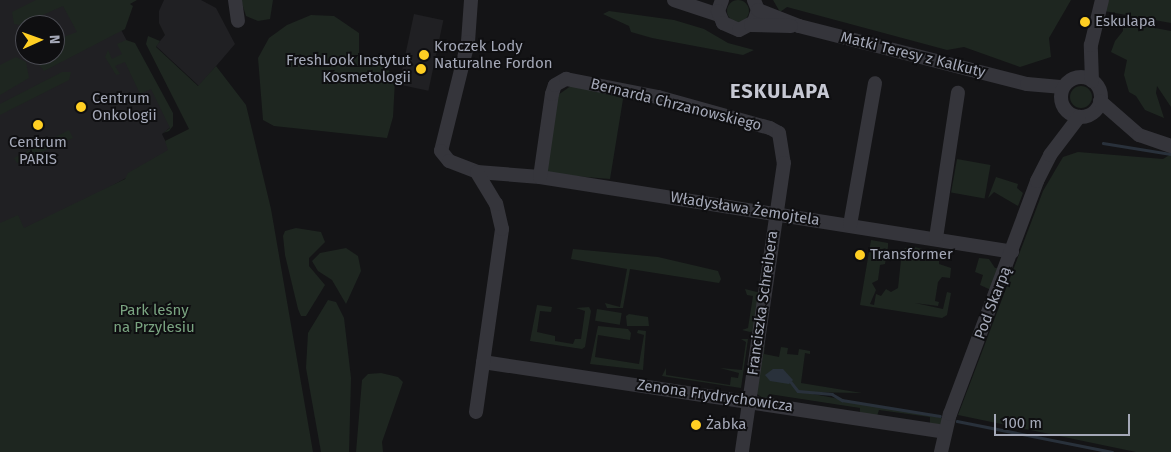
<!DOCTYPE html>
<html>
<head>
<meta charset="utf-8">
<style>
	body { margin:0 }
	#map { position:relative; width:1171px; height:452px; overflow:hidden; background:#141416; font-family:"Fira Sans",sans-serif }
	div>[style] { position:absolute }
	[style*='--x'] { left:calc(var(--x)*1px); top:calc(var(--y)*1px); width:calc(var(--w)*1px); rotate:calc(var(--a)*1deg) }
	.built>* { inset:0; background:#202023; transform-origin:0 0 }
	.green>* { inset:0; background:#1e2620; transform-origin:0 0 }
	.round { border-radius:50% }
	.water>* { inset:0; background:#29313b }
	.stream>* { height:2.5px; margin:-1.25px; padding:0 1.25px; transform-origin:1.25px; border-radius:1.25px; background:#29313b }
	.minor>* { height:14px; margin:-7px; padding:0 7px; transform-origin:7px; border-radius:7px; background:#35353b }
	.minor>.ring { margin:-7px; padding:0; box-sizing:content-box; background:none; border:14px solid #35353b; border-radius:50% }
	.dots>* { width:14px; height:14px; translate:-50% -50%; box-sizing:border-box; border:2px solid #0f0f11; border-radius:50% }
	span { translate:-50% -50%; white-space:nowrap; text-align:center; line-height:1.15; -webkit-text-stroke:4px #0f0f11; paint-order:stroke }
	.poi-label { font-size:15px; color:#a4a8b7 }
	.left { translate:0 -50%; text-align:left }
	.right { translate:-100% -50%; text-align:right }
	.street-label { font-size:15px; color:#a4a8b7 }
	.park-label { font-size:15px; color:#7aa481 }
	.district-label { font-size:20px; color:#c6c8d3; font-weight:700; letter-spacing:1px }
	.north { position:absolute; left:15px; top:15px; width:50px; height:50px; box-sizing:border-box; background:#0f0f11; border:1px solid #4b4c53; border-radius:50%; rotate:88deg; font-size:14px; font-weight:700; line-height:20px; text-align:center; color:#a4a8b7 }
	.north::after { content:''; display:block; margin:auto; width:18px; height:22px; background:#ffcf23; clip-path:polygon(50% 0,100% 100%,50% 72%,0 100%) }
	.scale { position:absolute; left:994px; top:414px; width:136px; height:22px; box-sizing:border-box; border:2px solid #a4a8b7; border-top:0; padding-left:6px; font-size:15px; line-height:18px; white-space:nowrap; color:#a4a8b7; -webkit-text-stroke:4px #0f0f11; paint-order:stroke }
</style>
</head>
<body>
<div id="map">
	<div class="built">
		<div style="clip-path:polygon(evenodd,0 0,132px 0,118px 24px,172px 126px,162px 134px,171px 153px,0 248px,0 0,25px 25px,55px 25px,55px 55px,25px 55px,25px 25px)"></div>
		<div style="clip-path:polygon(164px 0,201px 0,216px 8px,235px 44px,199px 86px,156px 46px,165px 35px,159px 23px,159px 11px)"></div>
		<div style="left:414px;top:14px;width:30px;height:72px;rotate:12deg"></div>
	</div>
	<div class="green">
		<div class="round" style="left:727px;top:0;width:22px;height:22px"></div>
		<div style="clip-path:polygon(36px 0,137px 0,130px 4px,133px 6px,125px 29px,44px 71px,31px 55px,55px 55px,55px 36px,58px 39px,77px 32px,63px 6px,20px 25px,14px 24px,12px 12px)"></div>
		<div style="clip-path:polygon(241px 0,273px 0,270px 19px,258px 21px,246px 16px)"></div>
		<div style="clip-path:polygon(773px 0,1071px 0,1049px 38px,1051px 57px,1020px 67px,964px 47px,947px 50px,787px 7px,780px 12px)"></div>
		<div style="clip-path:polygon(1108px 0,1171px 0,1171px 23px,1104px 11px)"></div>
		<div style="clip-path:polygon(609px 11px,674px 20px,704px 29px,728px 43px,754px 50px,743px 55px,652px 38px,631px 32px,629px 26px,603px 14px)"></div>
		<div style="clip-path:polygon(311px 15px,334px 16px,359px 33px,359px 54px,385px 65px,395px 80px,393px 117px,387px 138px,274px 126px,263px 120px,258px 58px,269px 38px,287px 25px)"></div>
		<div style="clip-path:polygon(1123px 22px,1171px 31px,1171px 107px,1157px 86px,1156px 93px,1164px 118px,1145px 110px,1136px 96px,1129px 92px,1124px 75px,1127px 60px,1111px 52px,1115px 41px,1123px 31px)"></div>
		<div style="clip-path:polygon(148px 36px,160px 41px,156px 47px,198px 86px,216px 66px,246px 105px,271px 209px,313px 452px,0 452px,0 223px,18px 215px,24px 228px,125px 179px,128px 173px,168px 150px,165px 141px,189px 129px,146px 44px)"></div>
		<div style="clip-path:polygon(126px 40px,135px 43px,173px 113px,173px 126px,169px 131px,163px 133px,170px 128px,151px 89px,140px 94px,125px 62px,115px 66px,120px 74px,116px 75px,105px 57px,108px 50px,112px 59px,122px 54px,117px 44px)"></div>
		<div style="clip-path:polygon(16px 57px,26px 62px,29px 78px,0 95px,0 65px)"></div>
		<div style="clip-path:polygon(62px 72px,71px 72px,69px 80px,0 115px,0 104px)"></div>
		<div style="clip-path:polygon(575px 83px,624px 93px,610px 179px,551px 174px,544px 167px,558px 95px)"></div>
		<div class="round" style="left:1070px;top:86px;width:22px;height:22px"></div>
		<div style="clip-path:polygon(69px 130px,73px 138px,17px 163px,14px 158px)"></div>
		<div style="clip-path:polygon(1078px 152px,1163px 159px,1171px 154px,1171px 452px,1136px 452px,958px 415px,1043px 191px,1063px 157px)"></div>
		<div style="left:957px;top:159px;width:34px;height:34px;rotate:10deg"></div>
		<div style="clip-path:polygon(996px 177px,1018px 184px,1017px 188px,1023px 193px,1018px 206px,994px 192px,988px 198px)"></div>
		<div style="clip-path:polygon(296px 228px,321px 232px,325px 242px,309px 258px,309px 266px,325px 285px,306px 316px,301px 316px,298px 309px,285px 255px,283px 236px,285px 231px)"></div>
		<div style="clip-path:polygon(871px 240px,888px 243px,888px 247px,885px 264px,880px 265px,878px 280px,872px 283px,876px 290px,870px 304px,874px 305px,876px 294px,881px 296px,886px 289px,891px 292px,898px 288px,902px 250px,910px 246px,939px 253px,939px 264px,951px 268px,950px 278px,942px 277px,938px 282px,935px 301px,939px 302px,938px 306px,915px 303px,943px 309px,947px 292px,951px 293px,947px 315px,942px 318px,860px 305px)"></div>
		<div style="clip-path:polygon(346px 248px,358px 256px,361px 271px,346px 304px,332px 280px,318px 271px,312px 261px,320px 253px)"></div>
		<div style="clip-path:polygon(573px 249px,658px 257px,718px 271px,721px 279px,719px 283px,630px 269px,623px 308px,607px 308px,605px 303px,620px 307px,627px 269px,571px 259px)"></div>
		<div style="clip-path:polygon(979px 258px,989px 259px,995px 268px,999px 268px,991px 290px,980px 285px,983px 275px,975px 272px)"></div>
		<div style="clip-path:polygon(745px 289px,761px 293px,762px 328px,750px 332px,742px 330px,748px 328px,753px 296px,747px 295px)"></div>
		<div style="clip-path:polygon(328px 300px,336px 302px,344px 318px,351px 378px,349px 452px,321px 452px,306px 368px,308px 333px)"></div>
		<div style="clip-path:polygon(537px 305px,552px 307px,551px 312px,540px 311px,537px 332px,555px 336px,555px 341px,573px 344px,575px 339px,581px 339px,585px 311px,576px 308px,589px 307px,591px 311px,585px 347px,582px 349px,530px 341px)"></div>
		<div style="left:597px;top:309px;width:25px;height:12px;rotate:9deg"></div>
		<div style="clip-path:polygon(629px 314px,648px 317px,649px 326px,627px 326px,626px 316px)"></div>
		<div style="clip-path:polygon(598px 326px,628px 329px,631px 333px,630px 340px,598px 335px,595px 357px,639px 364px,644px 335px,637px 333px,638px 330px,646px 331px,643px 370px,590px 364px)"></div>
		<div style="clip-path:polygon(741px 339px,748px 339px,741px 388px,662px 376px,666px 368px,666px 375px,730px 385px,731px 377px,738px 378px,739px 373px,720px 368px,742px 370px,746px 342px)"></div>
		<div style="clip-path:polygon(762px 343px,765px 344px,764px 354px,779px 357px,781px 347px,788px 348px,787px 354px,798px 355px,799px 349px,810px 351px,810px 354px,805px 353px,801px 383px,862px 393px,802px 392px,942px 418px,944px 422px,940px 425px,930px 423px,930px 417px,879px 410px,877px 416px,860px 414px,860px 408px,769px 394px,768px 400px,765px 400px,756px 393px)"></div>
		<div style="clip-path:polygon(381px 373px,398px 377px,403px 382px,382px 442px,383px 452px,356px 452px,362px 380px,368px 374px)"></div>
	</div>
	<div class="water">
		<div style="clip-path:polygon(773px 369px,783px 369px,793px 380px,789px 384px,770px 381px,765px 375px)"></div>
	</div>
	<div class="stream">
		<div style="--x:1103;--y:143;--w:69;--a:9.2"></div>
		<div style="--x:791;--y:382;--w:11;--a:52"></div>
		<div style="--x:798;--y:391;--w:34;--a:5"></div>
		<div style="--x:832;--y:394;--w:12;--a:31"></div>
		<div style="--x:842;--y:400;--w:99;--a:9.3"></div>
		<div style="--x:957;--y:421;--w:158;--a:11.3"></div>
	</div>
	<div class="minor">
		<div style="--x:235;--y:0;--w:21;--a:82"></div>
		<div style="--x:471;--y:0;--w:42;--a:94.1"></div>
		<div style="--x:468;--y:42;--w:112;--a:103.9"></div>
		<div style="--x:441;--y:151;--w:13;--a:51"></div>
		<div style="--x:449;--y:161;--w:30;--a:21"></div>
		<div style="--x:477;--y:172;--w:63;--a:4.5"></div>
		<div style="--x:540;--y:177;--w:478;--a:9"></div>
		<div style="--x:674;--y:0;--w:47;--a:18.4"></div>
		<div style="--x:722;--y:0;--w:12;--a:110"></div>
		<div style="--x:718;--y:11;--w:13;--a:67"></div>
		<div style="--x:723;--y:23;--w:17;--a:24"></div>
		<div style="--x:739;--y:30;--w:17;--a:-28"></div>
		<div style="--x:754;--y:22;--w:13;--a:-72"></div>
		<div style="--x:758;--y:10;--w:11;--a:-112"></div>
		<div style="--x:758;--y:10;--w:44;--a:21.3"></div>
		<div style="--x:799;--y:26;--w:235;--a:14.3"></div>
		<div style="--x:1027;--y:84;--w:36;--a:5"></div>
		<div style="--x:751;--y:25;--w:40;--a:1.4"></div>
		<div class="ring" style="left:1061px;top:77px;width:26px;height:26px"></div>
		<div style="--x:1092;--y:81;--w:36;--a:-92"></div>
		<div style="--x:1091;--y:45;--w:46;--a:-76.3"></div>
		<div style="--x:1100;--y:101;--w:52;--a:41.1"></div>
		<div style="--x:1139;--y:135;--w:34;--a:19"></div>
		<div style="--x:540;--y:177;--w:84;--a:-81.8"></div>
		<div style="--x:552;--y:94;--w:9;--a:-72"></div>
		<div style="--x:555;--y:85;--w:13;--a:-29"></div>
		<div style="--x:566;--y:79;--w:94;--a:11.1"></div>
		<div style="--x:658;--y:97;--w:116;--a:15.5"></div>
		<div style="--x:770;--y:128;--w:10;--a:29"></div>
		<div style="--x:779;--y:133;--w:30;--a:81"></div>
		<div style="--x:784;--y:163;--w:292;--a:98.3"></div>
		<div style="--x:850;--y:225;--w:144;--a:-80"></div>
		<div style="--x:936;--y:238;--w:147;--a:-81.4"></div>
		<div style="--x:483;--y:362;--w:467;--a:8.6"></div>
		<div style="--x:476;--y:412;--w:185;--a:-81.9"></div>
		<div style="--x:502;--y:229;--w:26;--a:-103"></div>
		<div style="--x:496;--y:204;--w:37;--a:-121"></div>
		<div style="--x:941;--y:452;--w:39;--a:-77"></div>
		<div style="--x:950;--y:414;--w:249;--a:-69.5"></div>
		<div style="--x:1037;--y:181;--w:29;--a:-63"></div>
		<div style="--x:1050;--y:155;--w:48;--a:-52.7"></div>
	</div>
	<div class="dots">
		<div style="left:1085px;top:22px;background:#ffcf23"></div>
		<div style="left:424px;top:55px;background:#ffcf23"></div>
		<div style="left:421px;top:69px;background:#ffcf23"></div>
		<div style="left:81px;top:107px;background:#ffcf23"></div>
		<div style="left:38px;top:125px;background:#ffcf23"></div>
		<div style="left:860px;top:255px;background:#ffcf23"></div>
		<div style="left:696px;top:425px;background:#ffcf23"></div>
	</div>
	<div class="poi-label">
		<span class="left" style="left:1095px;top:22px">Eskulapa</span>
		<span class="left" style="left:434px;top:55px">Kroczek Lody<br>Naturalne Fordon</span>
		<span class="right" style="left:411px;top:69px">FreshLook Instytut<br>Kosmetologii</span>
		<span class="left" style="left:92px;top:107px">Centrum<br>Onkologii</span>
		<span style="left:38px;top:151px">Centrum<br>PARIS</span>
		<span class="left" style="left:870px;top:255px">Transformer</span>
		<span class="left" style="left:706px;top:425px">Żabka</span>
	</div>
	<div class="street-label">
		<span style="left:913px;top:55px;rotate:14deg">Matki Teresy z Kalkuty</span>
		<span style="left:676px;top:105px;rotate:14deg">Bernarda Chrzanowskiego</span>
		<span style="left:745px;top:209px;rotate:9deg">Władysława Żemojtela</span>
		<span style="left:763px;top:303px;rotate:-82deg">Franciszka Schreibera</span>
		<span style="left:993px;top:303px;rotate:-69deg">Pod Skarpą</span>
		<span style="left:715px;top:396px;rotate:8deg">Zenona Frydrychowicza</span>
	</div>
	<div class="park-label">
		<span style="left:154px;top:319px">Park leśny<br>na Przylesiu</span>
	</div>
	<div class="district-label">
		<span style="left:780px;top:91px">ESKULAPA</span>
	</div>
	<div class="north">N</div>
	<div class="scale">100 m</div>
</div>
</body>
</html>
